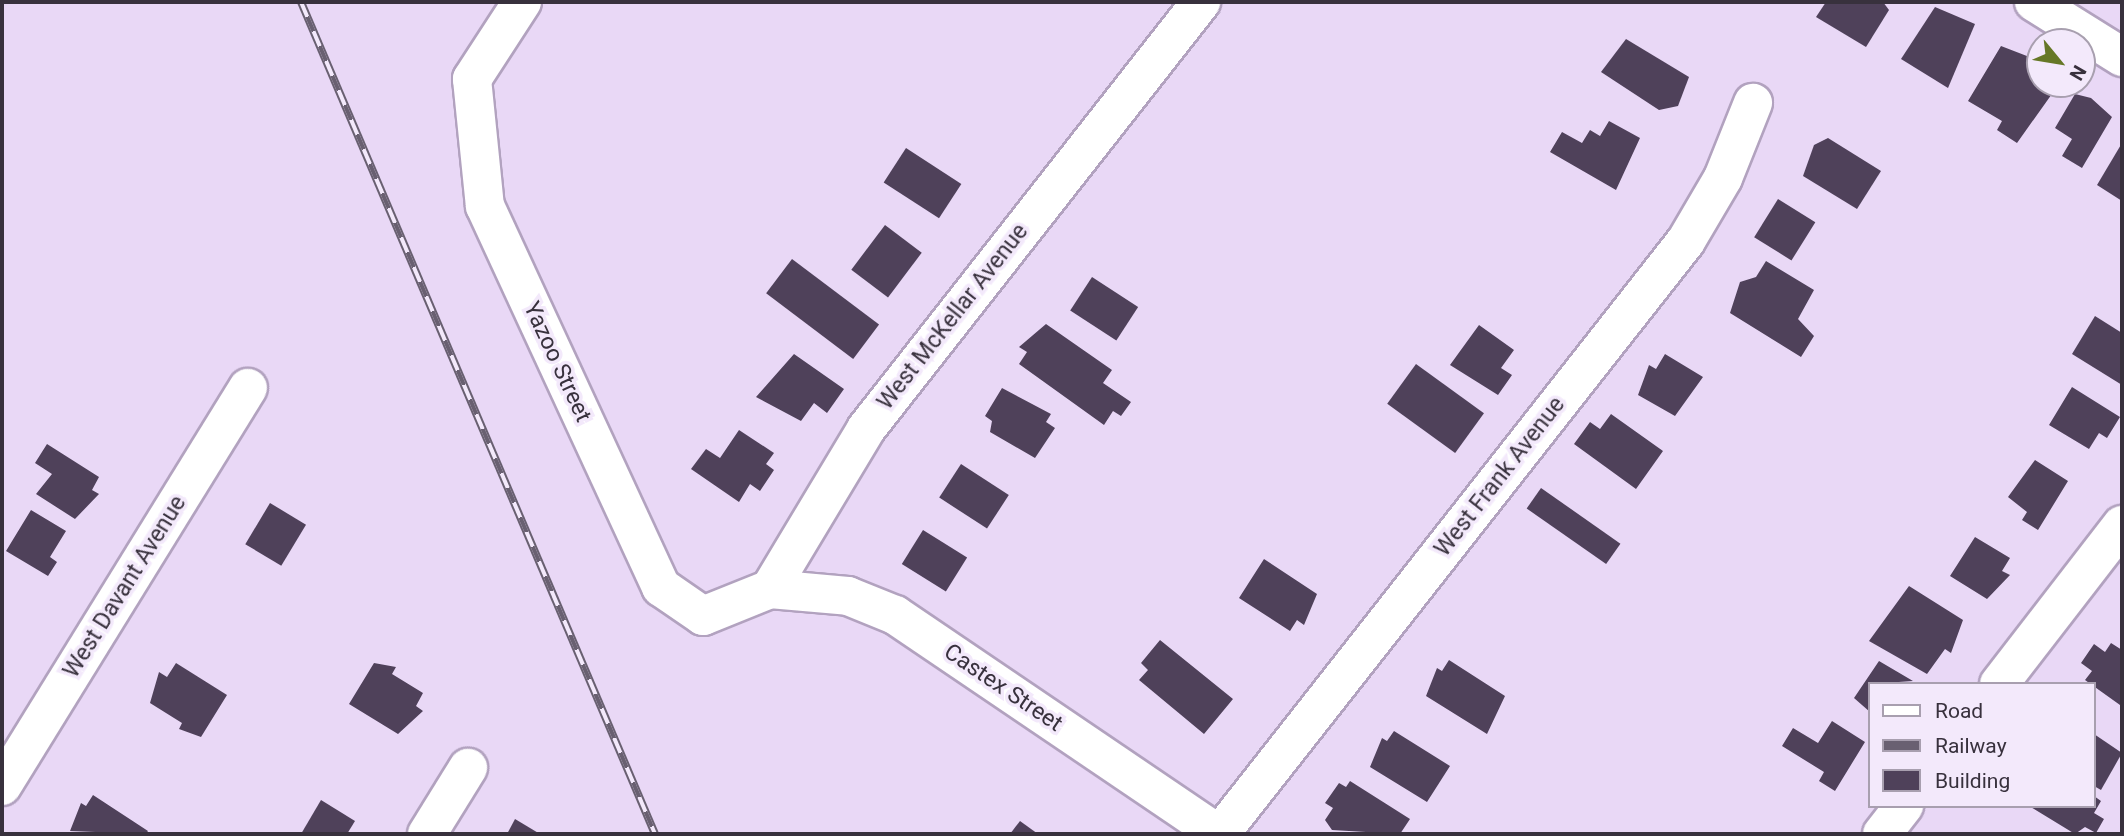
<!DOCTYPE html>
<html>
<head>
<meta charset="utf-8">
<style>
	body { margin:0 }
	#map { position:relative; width:2124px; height:836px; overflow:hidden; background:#e9d8f6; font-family:Roboto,sans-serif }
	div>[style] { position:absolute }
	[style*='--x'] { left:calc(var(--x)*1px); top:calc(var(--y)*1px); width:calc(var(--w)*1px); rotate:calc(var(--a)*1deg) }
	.building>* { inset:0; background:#4f415a; transform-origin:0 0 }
	.roads { filter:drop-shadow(2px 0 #b2a2bf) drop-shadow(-2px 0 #b2a2bf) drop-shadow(0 2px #b2a2bf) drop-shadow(0 -2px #b2a2bf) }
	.minor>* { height:38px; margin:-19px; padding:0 19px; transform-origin:19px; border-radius:19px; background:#fff }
	.rail>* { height:8px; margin-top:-4px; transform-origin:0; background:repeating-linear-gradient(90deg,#f3e9fb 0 16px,#696071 0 32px); box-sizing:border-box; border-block:2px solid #696071 }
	span { translate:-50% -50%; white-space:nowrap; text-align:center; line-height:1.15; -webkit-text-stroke:7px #f3e9fb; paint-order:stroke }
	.street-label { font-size:23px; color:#38313d }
	.frame { position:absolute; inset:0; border:4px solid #38313d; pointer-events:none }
	.legend { position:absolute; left:1868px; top:682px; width:228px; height:126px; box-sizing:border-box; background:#f3e9fb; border:2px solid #a89faf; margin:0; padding:9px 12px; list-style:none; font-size:21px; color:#38313d }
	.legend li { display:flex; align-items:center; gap:14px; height:35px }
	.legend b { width:35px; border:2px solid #a89faf }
	.north { position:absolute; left:2026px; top:28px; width:70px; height:70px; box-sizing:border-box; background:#f3e9fb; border:2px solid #a89faf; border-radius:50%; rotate:120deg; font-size:19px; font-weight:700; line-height:28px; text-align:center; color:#38313d }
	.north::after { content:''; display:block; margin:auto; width:24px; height:32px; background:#667827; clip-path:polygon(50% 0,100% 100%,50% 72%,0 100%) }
</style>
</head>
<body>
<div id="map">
	<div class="building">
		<div style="clip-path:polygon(1826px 2px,1883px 2px,1889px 10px,1866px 47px,1816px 17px)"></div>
		<div style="clip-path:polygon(1935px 7px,1975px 24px,1948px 88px,1901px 59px)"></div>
		<div style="clip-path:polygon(1626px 39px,1689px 77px,1678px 106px,1659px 110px,1601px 72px)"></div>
		<div style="clip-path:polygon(2001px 46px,2040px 61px,2040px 84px,2059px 84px,2017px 143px,1997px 130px,2002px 121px,1968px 101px)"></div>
		<div style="clip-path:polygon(2075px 94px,2091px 98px,2112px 117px,2082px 168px,2062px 156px,2072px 139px,2055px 128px)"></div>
		<div style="clip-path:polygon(1609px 121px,1640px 138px,1616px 190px,1550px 152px,1562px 132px,1582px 143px,1590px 130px,1600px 136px)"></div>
		<div style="clip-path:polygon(1828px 138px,1881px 171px,1857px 209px,1803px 176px,1814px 145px)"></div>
		<div style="clip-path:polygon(2122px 143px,2122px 201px,2097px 185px)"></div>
		<div style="left:906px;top:148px;width:66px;height:41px;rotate:33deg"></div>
		<div style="left:1778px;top:199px;width:44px;height:45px;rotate:32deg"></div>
		<div style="left:885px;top:225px;width:46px;height:56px;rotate:37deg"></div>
		<div style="left:792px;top:259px;width:109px;height:43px;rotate:37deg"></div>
		<div style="clip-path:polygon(1766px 261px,1814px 290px,1798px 319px,1814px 336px,1801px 357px,1730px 313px,1740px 282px,1756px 277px)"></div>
		<div style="left:1092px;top:277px;width:55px;height:40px;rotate:33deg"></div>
		<div style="clip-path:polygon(2095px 316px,2122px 333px,2122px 385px,2072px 354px)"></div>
		<div style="clip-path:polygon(1046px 324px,1112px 370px,1103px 383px,1131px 402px,1121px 416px,1113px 411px,1104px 425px,1019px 364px,1027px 352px,1019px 347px)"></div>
		<div style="clip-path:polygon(1479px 325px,1514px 350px,1501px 368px,1512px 375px,1498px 395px,1450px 365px)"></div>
		<div style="clip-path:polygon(794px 354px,844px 389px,827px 413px,814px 403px,801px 421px,756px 397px)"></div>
		<div style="clip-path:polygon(1665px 354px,1703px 377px,1675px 416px,1638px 395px,1649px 365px,1656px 369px)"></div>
		<div style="left:1416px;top:364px;width:84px;height:49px;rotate:36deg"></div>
		<div style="clip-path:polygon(2072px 387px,2120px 417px,2107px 438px,2099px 433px,2089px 449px,2049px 425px)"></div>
		<div style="clip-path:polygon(1002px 388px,1051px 414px,1046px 422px,1055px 428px,1035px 458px,990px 432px,992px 421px,985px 416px)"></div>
		<div style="clip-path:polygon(1611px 414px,1663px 451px,1636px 489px,1574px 444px,1590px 422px,1600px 429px)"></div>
		<div style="clip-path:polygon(739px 430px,774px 453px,766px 464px,774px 470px,760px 491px,750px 484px,739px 502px,691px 469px,706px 449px,720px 458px)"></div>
		<div style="clip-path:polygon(47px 444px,99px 477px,92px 490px,99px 494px,75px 519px,36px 494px,52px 474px,35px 463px)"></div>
		<div style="clip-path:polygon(2035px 460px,2068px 481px,2038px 530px,2022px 520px,2027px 512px,2008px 497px)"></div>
		<div style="left:961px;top:464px;width:57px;height:40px;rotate:33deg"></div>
		<div style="left:1541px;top:488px;width:97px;height:25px;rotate:35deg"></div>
		<div style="left:270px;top:503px;width:42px;height:48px;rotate:31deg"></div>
		<div style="clip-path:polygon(31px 510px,66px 531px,50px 557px,57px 562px,48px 576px,6px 551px)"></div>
		<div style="left:923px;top:530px;width:52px;height:40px;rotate:32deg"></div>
		<div style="clip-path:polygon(1975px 537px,2010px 558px,2002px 571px,2010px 575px,1987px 599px,1950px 576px)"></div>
		<div style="clip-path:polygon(1264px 559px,1317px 594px,1304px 625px,1297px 620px,1290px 631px,1239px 598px)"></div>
		<div style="clip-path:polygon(1909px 586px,1963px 620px,1951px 653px,1945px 649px,1927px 674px,1869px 641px)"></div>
		<div style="clip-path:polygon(1160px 640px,1233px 699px,1204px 734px,1139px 680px,1148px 670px,1141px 663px)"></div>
		<div style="clip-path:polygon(2111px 643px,2122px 650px,2120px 705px,2085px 680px,2092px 671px,2081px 663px,2094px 644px,2105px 652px)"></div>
		<div style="clip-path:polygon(1449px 660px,1505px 696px,1487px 734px,1426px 696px,1437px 668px,1442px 671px)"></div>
		<div style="clip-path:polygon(1879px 661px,1913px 681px,1870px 684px,1870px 712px,1854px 698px)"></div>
		<div style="clip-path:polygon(176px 663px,227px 695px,201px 737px,179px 729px,182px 723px,150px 703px,159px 672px,167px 677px)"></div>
		<div style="clip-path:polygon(374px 663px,396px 667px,392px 674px,423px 693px,416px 706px,423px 711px,398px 734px,349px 704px)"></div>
		<div style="clip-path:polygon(1832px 721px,1865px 742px,1835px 791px,1819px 781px,1824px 772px,1782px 746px,1793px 728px,1818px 743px)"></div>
		<div style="clip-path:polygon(1394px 731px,1450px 766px,1427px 802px,1370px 767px,1382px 738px,1387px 741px)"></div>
		<div style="clip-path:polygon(2094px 734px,2122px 753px,2101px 790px,2094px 786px)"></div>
		<div style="clip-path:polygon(1350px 781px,1410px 819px,1400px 834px,1332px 830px,1325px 820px,1333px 808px,1325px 803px,1339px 783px,1346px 787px)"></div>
		<div style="clip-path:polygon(93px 795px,148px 831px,146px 834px,70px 831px,81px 803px,86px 806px)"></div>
		<div style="clip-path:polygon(2094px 796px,2101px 801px,2094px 813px,2104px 819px,2096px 833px,2085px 827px,2075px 834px,2029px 806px,2094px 806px)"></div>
		<div style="clip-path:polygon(321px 800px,355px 821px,347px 834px,301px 834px)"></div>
		<div style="clip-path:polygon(515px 819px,540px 834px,507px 834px)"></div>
		<div style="clip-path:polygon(1020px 821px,1038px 834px,1010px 834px)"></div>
	</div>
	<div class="roads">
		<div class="minor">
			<div style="--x:522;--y:2;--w:92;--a:123"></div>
			<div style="--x:472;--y:79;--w:128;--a:84.2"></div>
			<div style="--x:485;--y:206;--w:420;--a:65.2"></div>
			<div style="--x:661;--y:587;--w:51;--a:34.6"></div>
			<div style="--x:703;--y:616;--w:72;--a:-21.9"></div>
			<div style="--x:770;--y:589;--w:187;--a:-59"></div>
			<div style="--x:866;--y:429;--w:543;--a:-51.88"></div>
			<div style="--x:2034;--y:2;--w:104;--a:32"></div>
			<div style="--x:770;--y:589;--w:78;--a:5.1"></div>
			<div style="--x:848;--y:596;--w:51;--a:22"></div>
			<div style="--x:895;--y:615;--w:391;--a:34.1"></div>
			<div style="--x:1999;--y:684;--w:201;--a:-52.3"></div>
			<div style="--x:2;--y:786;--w:468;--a:-58.3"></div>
			<div style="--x:427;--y:834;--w:78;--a:-58.2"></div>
			<div style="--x:1220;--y:834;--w:754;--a:-51.84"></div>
			<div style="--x:1686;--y:241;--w:73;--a:-59.6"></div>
			<div style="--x:1723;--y:178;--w:81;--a:-68.2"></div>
			<div style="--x:1882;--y:834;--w:36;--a:-52"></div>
		</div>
	</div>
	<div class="rail">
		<div style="--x:301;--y:2;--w:904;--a:66.95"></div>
	</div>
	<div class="street-label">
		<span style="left:953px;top:317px;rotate:-52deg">West McKellar Avenue</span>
		<span style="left:557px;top:362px;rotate:65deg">Yazoo Street</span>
		<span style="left:1500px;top:477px;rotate:-52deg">West Frank Avenue</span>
		<span style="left:125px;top:587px;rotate:-58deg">West Davant Avenue</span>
		<span style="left:1003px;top:688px;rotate:34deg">Castex Street</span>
	</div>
	<div class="frame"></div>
	<ul class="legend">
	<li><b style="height:9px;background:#fff"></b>Road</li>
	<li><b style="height:9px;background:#696071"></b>Railway</li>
	<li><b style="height:19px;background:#4f415a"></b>Building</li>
	</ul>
	<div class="north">N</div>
</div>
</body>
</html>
